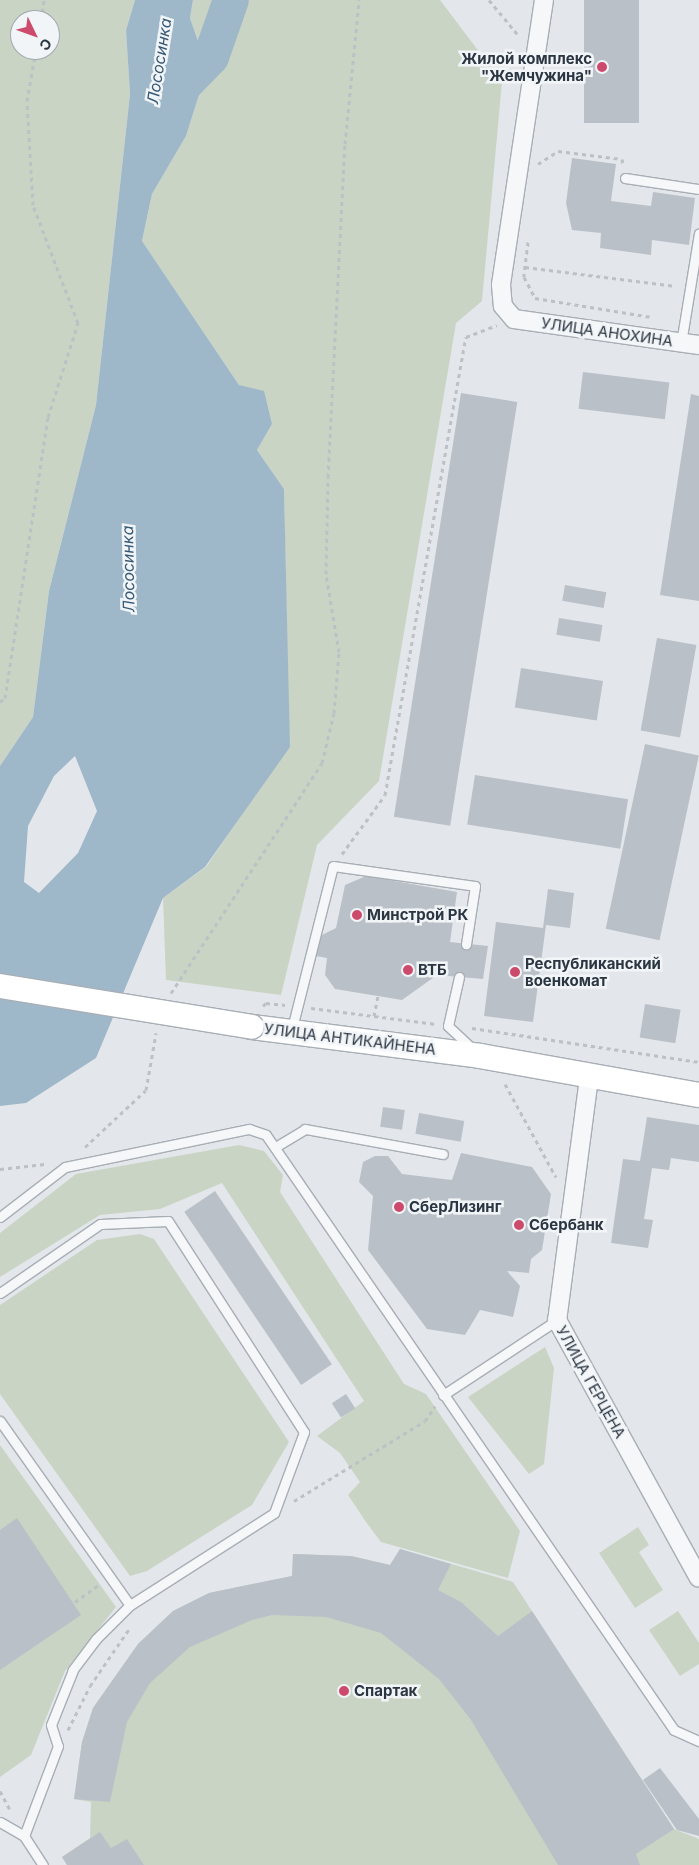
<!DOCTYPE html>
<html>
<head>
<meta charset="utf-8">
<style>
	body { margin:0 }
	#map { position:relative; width:699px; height:1865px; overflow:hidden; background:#e3e7eb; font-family:Inter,sans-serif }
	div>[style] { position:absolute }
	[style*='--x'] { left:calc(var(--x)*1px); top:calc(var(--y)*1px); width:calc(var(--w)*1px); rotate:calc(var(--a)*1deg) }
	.green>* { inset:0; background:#cad4c4 }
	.water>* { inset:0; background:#9fb8c9 }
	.river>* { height:36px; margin:-18px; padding:0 18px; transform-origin:18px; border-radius:18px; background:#9fb8c9 }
	.building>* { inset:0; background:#bac0c7; transform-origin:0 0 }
	.path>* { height:3px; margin-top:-1.5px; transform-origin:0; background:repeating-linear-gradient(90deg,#bcc1c6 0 4px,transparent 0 8px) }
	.roads { filter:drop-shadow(1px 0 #a8aeb5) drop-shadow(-1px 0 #a8aeb5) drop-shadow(0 1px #a8aeb5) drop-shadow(0 -1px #a8aeb5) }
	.service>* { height:9px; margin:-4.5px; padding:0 4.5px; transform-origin:4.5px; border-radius:4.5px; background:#f5f7f9 }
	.minor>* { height:18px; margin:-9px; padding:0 9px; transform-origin:9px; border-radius:9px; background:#f5f7f9 }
	.secondary>* { height:24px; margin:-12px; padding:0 12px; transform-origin:12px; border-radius:12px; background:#fff }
	.bridges { filter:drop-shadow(1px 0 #a8aeb5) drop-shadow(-1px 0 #a8aeb5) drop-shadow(0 1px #a8aeb5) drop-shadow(0 -1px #a8aeb5) }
	.secondary-bridge>* { height:24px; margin:-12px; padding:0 12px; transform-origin:12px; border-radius:12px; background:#fff }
	.dots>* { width:14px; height:14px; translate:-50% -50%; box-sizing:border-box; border:2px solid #f2f5f8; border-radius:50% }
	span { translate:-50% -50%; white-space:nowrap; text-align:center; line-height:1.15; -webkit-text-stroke:5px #f2f5f8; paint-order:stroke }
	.poi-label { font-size:15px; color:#2b3642; font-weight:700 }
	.right { translate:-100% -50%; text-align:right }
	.left { translate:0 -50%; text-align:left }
	.street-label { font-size:15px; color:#2b3642 }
	.water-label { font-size:16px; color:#365976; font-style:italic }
	.north { position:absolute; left:10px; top:10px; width:50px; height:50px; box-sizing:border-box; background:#f2f5f8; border:1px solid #a2a9af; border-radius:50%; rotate:132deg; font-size:14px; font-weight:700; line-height:20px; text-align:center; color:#2b3642 }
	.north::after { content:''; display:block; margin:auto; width:18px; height:22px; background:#cc4b6d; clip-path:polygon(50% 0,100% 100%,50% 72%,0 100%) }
</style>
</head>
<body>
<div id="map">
	<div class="green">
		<div style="clip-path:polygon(evenodd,0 0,135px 0,126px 30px,130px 94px,96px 405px,49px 591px,33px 717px,0 766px,0 0,20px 20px,50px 20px,50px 50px,20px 50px,20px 20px)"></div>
		<div style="clip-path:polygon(193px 0,440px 0,502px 82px,482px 301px,456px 323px,379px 781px,317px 845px,281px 995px,166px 980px,163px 898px,206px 867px,289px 746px,284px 489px,257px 450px,272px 424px,239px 385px,142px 241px,152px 194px,186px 136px,211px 57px,202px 53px,190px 18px)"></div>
		<div style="clip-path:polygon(239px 1145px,264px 1151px,283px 1175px,280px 1192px,404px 1384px,426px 1394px,520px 1531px,508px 1578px,381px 1542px,366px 1522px,348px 1495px,360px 1482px,340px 1453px,317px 1436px,364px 1401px,222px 1183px,160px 1209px,100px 1215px,0 1277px,0 1233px,76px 1174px)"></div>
		<div style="clip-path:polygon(140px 1234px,154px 1239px,289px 1442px,252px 1505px,147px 1571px,130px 1576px,0 1394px,0 1305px,97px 1240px)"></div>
		<div style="clip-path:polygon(545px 1347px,554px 1368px,544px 1464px,529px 1474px,468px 1397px)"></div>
		<div style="clip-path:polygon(0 1445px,116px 1607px,65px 1671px,31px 1755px,0 1777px)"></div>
		<div style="clip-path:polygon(638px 1527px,649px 1545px,639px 1552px,663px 1590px,635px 1608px,599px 1553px)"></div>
		<div style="clip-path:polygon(400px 1549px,513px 1582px,674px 1829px,699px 1839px,699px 1865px,67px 1865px,62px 1857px,90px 1838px,91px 1802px,74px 1799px,82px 1742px,93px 1708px,138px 1644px,173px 1611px,209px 1593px,292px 1576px,293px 1554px,351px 1556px,390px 1565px)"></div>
		<div style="clip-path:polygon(678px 1611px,699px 1643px,699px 1664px,680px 1676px,649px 1630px)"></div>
	</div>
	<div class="water">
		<div style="clip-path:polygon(evenodd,135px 0,193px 0,190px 18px,202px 53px,211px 57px,186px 136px,152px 194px,142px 241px,239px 385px,264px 391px,272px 424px,257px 450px,284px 489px,290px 747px,205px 867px,163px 898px,96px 1058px,26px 1103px,0 1106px,0 766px,33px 717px,49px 591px,96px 405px,130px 94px,126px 30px,135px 0,75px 756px,97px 811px,78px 853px,39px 893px,24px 882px,28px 826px,54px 776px,75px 756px)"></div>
	</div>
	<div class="river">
		<div style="--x:176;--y:93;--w:50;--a:-45.8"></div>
		<div style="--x:211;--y:57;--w:60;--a:-70.7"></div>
	</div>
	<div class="building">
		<div style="left:584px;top:0;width:55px;height:123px"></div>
		<div style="clip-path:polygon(572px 158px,616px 164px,611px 201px,651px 206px,653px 192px,695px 198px,689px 245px,652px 240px,651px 255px,600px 248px,601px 233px,572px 230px,566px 203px)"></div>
		<div style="left:583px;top:372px;width:87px;height:37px;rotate:7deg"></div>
		<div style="left:461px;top:393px;width:57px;height:429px;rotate:9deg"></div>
		<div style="clip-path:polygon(691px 394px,699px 396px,699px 601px,660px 595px)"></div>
		<div style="left:565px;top:585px;width:42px;height:16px;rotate:10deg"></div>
		<div style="left:559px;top:618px;width:44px;height:17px;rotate:9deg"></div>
		<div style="left:657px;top:638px;width:40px;height:94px;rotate:10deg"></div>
		<div style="left:521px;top:668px;width:83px;height:40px;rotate:9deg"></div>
		<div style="left:645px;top:744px;width:55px;height:189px;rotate:12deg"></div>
		<div style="left:475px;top:775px;width:155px;height:50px;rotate:9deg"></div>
		<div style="clip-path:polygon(366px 876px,457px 892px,450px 942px,488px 946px,483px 979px,437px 975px,402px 1000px,335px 989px,325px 975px,327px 958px,316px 956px,318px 937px,336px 928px,345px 885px)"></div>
		<div style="clip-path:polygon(548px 889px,574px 893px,570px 928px,546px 925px,533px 1022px,484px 1016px,496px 922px,543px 928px)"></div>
		<div style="left:645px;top:1004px;width:36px;height:34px;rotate:9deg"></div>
		<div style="left:383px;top:1107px;width:22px;height:20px;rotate:8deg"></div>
		<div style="left:419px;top:1113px;width:46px;height:21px;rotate:10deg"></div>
		<div style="clip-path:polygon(647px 1117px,699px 1125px,699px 1162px,671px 1158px,669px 1170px,652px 1168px,644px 1219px,653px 1220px,648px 1248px,611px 1243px,623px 1159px,640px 1161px)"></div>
		<div style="clip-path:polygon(461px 1153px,532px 1167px,551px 1194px,542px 1250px,531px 1259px,529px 1273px,507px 1271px,520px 1286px,513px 1317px,480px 1310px,465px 1335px,427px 1329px,368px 1250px,373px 1196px,359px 1182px,363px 1162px,375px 1156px,388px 1156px,402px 1174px,452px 1180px)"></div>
		<div style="left:215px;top:1191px;width:209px;height:37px;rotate:56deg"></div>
		<div style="left:346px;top:1394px;width:17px;height:17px;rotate:57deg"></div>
		<div style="clip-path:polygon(17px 1518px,81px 1615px,0 1670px,0 1530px)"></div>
		<div style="clip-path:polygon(400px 1549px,451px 1564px,438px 1590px,461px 1602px,498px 1636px,532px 1611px,674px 1829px,636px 1854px,640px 1865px,558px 1865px,471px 1720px,439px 1679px,381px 1633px,326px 1617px,272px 1615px,252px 1620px,190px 1647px,150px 1683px,127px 1722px,110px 1802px,74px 1799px,82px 1742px,93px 1708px,138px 1644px,173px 1611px,209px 1593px,292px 1576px,293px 1554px,351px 1556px,390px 1565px)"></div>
		<div style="clip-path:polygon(660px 1768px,699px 1819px,699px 1836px,677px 1830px,643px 1780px)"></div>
		<div style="clip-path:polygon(100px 1832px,111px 1848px,127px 1839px,144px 1865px,67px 1865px,62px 1857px)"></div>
	</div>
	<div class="path">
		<div style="--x:489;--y:0;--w:47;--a:50.2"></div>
		<div style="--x:41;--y:20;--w:20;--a:-81"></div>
		<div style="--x:538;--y:164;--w:24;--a:-33"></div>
		<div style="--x:558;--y:151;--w:64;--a:7.1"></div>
		<div style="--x:622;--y:159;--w:5;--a:79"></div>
		<div style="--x:528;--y:242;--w:35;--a:97"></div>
		<div style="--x:524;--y:277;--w:24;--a:62"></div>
		<div style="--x:525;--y:267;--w:152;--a:7.2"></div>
		<div style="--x:535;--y:298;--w:118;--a:9.3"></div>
		<div style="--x:0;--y:702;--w:6;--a:-39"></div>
		<div style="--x:5;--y:698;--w:284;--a:-81.3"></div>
		<div style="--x:48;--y:417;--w:99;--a:-72.3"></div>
		<div style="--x:78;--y:323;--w:126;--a:-110.9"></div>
		<div style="--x:33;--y:205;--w:104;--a:-93.3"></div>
		<div style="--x:27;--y:101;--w:52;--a:-80"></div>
		<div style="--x:342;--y:854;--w:73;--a:-53.9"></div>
		<div style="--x:385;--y:795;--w:465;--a:-80"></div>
		<div style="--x:466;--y:337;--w:33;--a:-21"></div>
		<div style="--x:171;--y:993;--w:275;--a:-56.7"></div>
		<div style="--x:322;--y:763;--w:51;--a:-76.5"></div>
		<div style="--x:334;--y:713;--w:61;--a:-85.3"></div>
		<div style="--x:339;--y:652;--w:79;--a:-99.5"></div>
		<div style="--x:326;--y:574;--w:97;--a:-88.8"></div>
		<div style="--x:328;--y:477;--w:333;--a:-87.1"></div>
		<div style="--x:345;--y:144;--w:145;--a:-84.4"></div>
		<div style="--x:263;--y:1006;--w:4;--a:-45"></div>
		<div style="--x:266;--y:1003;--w:19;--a:6"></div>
		<div style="--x:311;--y:1008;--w:126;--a:7.3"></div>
		<div style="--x:374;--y:1016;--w:20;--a:-79"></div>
		<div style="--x:472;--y:1028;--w:230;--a:8.5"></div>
		<div style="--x:505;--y:1084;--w:106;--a:61.3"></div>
		<div style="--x:85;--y:1147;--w:83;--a:-43.1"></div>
		<div style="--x:146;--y:1090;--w:58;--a:-80"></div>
		<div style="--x:0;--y:1169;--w:45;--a:-6.3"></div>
		<div style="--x:294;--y:1501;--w:153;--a:-31.4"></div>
		<div style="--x:425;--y:1421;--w:18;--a:-56"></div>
		<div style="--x:75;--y:1602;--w:31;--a:-36"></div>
		<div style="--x:68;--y:1730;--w:49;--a:-63.4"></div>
		<div style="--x:90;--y:1686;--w:69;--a:-55.6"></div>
		<div style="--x:0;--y:1791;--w:21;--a:62"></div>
	</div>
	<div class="roads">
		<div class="service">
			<div style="--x:625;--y:178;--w:75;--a:8.5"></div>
			<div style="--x:681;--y:343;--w:111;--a:-80.7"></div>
			<div style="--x:459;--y:977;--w:50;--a:102.7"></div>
			<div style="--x:448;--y:1026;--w:34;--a:43"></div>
			<div style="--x:291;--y:1032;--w:171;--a:-75.8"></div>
			<div style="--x:333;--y:866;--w:143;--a:8"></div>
			<div style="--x:475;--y:886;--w:59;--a:98.8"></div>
			<div style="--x:277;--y:1146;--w:33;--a:-31"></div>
			<div style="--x:305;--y:1129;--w:140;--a:10.3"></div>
			<div style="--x:0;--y:1217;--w:82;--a:-37.6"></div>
			<div style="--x:65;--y:1167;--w:188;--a:-11.7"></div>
			<div style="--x:249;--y:1129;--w:18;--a:19"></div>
			<div style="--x:266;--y:1135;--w:721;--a:55.56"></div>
			<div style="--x:674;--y:1730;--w:27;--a:24"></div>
			<div style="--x:0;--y:1293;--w:121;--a:-34.6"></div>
			<div style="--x:100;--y:1224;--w:68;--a:-2.5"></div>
			<div style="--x:168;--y:1221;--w:251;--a:57.2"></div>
			<div style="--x:304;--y:1432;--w:86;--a:110.3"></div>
			<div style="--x:274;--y:1513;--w:171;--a:147.4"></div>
			<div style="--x:130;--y:1605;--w:48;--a:135"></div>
			<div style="--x:96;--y:1639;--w:39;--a:127"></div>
			<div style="--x:73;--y:1670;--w:59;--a:111.8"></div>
			<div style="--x:51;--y:1725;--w:22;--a:72"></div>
			<div style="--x:58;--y:1746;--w:96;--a:110.7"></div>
			<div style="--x:443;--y:1395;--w:136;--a:-33.3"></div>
			<div style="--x:0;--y:1421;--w:225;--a:54.8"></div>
			<div style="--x:0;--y:1822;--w:28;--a:30"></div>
			<div style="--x:24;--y:1836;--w:35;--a:57"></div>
		</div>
		<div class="minor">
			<div style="--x:544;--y:0;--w:288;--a:98.6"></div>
			<div style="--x:501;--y:285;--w:21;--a:85"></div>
			<div style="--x:503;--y:306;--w:17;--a:50"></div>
			<div style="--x:514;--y:319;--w:187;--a:8"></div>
			<div style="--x:589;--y:1078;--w:244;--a:97.5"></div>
			<div style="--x:557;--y:1320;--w:294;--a:61.2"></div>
		</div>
		<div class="secondary">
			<div style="--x:252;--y:1027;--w:230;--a:7.2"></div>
			<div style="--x:480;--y:1056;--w:222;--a:10.1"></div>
		</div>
	</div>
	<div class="bridges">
		<div class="secondary-bridge">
			<div style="--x:0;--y:986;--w:255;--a:9.2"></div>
		</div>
	</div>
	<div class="dots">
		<div style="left:602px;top:67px;background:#cc4b6d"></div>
		<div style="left:357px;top:915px;background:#cc4b6d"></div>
		<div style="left:408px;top:970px;background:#cc4b6d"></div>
		<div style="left:515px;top:972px;background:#cc4b6d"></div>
		<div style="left:399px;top:1207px;background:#cc4b6d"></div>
		<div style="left:519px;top:1225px;background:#cc4b6d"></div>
		<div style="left:344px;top:1691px;background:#cc4b6d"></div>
	</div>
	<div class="poi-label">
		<span class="right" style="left:592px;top:67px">Жилой комплекс<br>"Жемчужина"</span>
		<span class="left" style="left:367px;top:915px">Минстрой РК</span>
		<span class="left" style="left:525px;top:972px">Республиканский<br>военкомат</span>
		<span class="left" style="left:418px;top:970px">ВТБ</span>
		<span class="left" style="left:409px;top:1207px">СберЛизинг</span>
		<span class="left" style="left:529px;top:1225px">Сбербанк</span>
		<span class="left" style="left:354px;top:1691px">Спартак</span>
	</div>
	<div class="street-label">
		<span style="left:607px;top:332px;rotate:8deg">УЛИЦА АНОХИНА</span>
		<span style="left:350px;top:1039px;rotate:7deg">УЛИЦА АНТИКАЙНЕНА</span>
		<span style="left:591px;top:1382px;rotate:61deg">УЛИЦА ГЕРЦЕНА</span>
	</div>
	<div class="water-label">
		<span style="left:159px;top:61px;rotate:-81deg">Лососинка</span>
		<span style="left:128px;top:569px;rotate:-91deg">Лососинка</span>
	</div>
	<div class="north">С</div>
</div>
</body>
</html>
